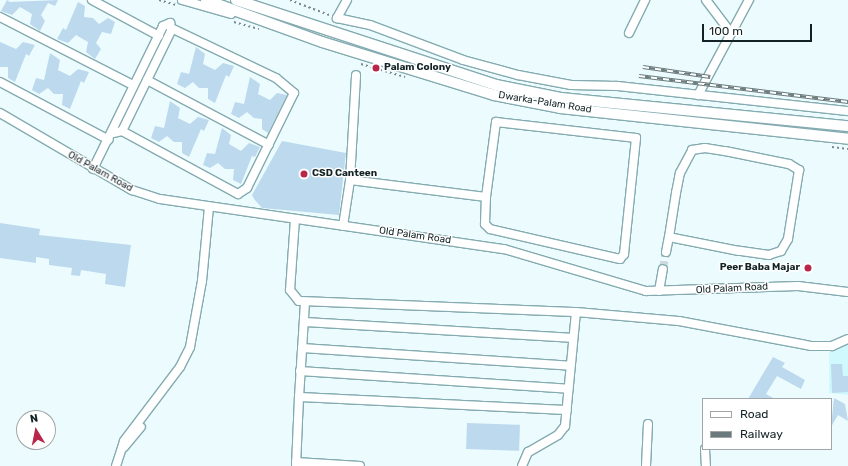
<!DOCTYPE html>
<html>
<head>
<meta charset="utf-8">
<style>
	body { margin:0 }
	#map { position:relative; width:848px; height:466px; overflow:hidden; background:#ecfcfe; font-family:Rubik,sans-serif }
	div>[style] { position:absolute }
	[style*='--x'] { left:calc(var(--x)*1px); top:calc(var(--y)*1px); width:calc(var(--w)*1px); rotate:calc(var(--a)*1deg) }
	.built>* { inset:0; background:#d0f9fd }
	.building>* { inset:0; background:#bcd9ee; transform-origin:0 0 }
	.minor-tunnel>* { height:8px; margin-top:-4px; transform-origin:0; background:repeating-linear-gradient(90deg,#cbdbdd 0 8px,transparent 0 12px) }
	.path>* { height:1.5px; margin-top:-0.75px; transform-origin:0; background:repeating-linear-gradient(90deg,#7a8a8c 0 2px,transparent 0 5px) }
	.roads { filter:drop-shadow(1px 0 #84abb0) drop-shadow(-1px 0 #84abb0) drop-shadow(0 1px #84abb0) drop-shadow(0 -1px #84abb0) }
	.minor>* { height:8px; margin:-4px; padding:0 4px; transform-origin:4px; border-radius:4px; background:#fff }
	.major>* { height:10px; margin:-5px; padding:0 5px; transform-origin:5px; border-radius:5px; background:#fff }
	.rail>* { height:3.5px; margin-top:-1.75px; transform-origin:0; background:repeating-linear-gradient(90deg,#fff 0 6px,#6b7b7d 0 12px); box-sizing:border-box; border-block:1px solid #6b7b7d }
	.dots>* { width:11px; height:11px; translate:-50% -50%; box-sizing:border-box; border:2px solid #fff; border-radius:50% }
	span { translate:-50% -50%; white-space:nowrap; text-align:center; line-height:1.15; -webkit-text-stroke:3px #fff; paint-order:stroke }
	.poi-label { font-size:10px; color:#132325; font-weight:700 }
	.left { translate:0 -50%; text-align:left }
	.right { translate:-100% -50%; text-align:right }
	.street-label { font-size:10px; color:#132325 }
	.legend { position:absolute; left:702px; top:398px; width:130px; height:52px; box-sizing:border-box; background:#fff; border:1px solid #a1a7a8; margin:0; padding:5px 7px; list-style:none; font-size:12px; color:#132325 }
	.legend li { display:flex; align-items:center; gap:8px; height:20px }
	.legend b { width:20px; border:1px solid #a1a7a8 }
	.north { position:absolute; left:16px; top:410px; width:40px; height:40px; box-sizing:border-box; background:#fff; border:1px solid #a1a7a8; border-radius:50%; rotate:350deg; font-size:11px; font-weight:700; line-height:16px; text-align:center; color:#132325 }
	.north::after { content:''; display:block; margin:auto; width:14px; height:18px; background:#b82749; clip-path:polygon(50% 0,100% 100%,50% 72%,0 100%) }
	.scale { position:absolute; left:702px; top:24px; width:110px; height:18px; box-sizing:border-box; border:2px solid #132325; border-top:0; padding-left:5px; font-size:12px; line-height:14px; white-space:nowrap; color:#132325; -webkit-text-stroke:3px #fff; paint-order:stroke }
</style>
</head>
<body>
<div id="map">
	<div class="built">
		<div style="clip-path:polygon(848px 343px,848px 395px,829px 393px,829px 353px)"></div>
	</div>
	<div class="building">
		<div style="clip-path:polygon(7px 0,10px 2px,58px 0,55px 6px,48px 3px,41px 15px,45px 21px,40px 31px,30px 24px,32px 14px,20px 7px,12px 15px,1px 11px)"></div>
		<div style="clip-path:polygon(78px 2px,85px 6px,84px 17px,93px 18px,99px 24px,108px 18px,115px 22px,111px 34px,102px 32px,96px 43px,101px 49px,95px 59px,86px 52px,88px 42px,76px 35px,68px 43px,57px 39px,63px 28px,66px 30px)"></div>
		<div style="clip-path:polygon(0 42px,16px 49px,23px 42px,35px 45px,29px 56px,26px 54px,15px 82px,8px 78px,8px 67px,0 67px)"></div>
		<div style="clip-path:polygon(196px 47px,205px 54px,203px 64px,215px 70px,223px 63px,234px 66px,229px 77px,226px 75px,215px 103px,208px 99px,208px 88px,199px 88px,193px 82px,185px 88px,177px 84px,181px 72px,189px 74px)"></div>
		<div style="clip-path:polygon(50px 53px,60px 60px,58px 70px,70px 76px,78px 69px,89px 72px,84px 83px,81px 81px,70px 109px,62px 105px,63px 94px,54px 94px,48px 88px,39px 94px,32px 90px,36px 78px,44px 80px)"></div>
		<div style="clip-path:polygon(250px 77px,260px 84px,258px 94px,270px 100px,277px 93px,287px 95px,268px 133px,262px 129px,262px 119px,254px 118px,247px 112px,239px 118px,231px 114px,235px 102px,244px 104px)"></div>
		<div style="clip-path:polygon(170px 101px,180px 108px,178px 118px,190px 124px,198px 117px,209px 120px,204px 131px,201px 129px,189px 157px,182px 153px,182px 142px,174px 142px,167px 136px,159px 142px,151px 138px,155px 126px,164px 128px)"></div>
		<div style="clip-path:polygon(222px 128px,231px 135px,229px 144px,241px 151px,249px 143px,260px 147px,255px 157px,252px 156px,241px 184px,233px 180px,234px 169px,225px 169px,218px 163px,210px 168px,203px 165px,207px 153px,215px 154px)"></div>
		<div style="clip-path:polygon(282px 141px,346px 153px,339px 215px,262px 208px,254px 199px,252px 195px)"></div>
		<div style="clip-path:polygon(0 223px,40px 229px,39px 235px,131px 245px,125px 287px,105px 284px,106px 274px,81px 270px,80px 276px,71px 275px,72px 268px,49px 265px,49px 259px,36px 257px,36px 263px,0 258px)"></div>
		<div style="clip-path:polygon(773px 357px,785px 363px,782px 367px,805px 380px,801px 389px,777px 376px,766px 394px,775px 399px,748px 399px)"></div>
		<div style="clip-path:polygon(831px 364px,842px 364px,843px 376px,848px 376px,848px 392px,832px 393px)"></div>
		<div style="clip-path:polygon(834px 398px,845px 404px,848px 421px,838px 415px,831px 427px)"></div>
		<div style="left:467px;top:423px;width:53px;height:26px;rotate:2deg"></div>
	</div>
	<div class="minor-tunnel">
		<div style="--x:663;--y:269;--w:17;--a:-80"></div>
	</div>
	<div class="path">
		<div style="--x:159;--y:0;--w:18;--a:16"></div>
		<div style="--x:290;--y:0;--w:42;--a:21"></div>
		<div style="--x:234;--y:22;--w:26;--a:16"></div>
		<div style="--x:361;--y:64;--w:46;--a:16.5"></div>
		<div style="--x:832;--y:147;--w:16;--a:7"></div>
	</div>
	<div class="roads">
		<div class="minor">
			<div style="--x:92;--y:0;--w:76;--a:28.2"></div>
			<div style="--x:182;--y:0;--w:51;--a:15.9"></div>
			<div style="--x:347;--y:0;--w:21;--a:119"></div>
			<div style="--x:337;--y:18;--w:34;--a:12"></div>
			<div style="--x:370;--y:25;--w:99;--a:20.6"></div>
			<div style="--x:463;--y:60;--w:57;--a:15.3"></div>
			<div style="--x:518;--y:75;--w:54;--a:10.7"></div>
			<div style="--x:571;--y:85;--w:46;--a:1.2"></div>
			<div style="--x:617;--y:86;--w:232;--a:6.2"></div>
			<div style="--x:706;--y:0;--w:41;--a:52.9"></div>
			<div style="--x:0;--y:17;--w:149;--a:27.1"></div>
			<div style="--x:629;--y:33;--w:37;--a:-64"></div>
			<div style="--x:147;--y:80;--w:138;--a:28"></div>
			<div style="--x:0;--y:82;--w:123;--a:28"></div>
			<div style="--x:698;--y:95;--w:108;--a:-61.8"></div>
			<div style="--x:0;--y:113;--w:153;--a:30.3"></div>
			<div style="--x:132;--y:190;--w:29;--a:18"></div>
			<div style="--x:160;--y:199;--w:348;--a:8.3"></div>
			<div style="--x:504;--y:249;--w:148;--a:16.5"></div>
			<div style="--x:646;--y:291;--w:152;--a:-1.9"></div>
			<div style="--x:798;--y:286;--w:50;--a:6.8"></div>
			<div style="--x:122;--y:131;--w:132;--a:28.5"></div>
			<div style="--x:238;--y:194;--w:11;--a:-34"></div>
			<div style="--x:247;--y:188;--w:106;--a:-63.7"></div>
			<div style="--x:294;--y:93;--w:23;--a:-140"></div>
			<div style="--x:276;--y:78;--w:116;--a:-154.5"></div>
			<div style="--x:93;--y:169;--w:159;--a:-63.9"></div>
			<div style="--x:163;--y:26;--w:8;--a:-23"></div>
			<div style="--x:170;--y:23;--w:8;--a:83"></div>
			<div style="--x:171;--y:31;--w:111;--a:116.1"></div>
			<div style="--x:122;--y:131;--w:9;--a:167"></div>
			<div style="--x:350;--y:180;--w:137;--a:7.1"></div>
			<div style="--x:486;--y:197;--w:76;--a:-82.4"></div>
			<div style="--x:496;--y:122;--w:141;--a:6.5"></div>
			<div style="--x:636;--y:138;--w:117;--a:95.9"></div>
			<div style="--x:624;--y:254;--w:6;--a:129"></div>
			<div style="--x:620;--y:259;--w:133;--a:-167"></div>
			<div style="--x:490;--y:229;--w:7;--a:-135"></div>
			<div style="--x:485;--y:224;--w:27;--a:-88"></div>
			<div style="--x:295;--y:219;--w:71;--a:94"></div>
			<div style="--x:290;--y:290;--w:14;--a:51"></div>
			<div style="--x:299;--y:301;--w:277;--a:2.3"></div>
			<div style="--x:576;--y:312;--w:115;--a:95.5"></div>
			<div style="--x:565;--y:426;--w:11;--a:128"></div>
			<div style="--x:558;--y:435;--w:34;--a:150"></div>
			<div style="--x:528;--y:452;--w:15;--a:113"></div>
			<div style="--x:343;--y:226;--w:47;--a:-81.3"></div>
			<div style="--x:350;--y:180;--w:105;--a:-86.7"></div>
			<div style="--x:666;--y:252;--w:15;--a:-79"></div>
			<div style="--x:669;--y:237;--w:45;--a:-81"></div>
			<div style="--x:676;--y:193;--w:20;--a:-79"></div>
			<div style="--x:680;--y:173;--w:26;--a:-62"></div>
			<div style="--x:692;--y:150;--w:13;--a:-9"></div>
			<div style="--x:705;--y:148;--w:20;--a:9"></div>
			<div style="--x:725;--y:151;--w:65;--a:11.5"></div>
			<div style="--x:789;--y:164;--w:12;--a:31"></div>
			<div style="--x:799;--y:170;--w:70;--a:99.1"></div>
			<div style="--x:788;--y:239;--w:14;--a:120"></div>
			<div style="--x:781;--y:251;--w:13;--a:162"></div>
			<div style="--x:769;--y:255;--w:30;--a:-172"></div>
			<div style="--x:739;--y:251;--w:71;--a:-168.7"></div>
			<div style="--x:659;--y:291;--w:22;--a:-80"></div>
			<div style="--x:305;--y:302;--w:95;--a:93.6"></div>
			<div style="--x:299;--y:397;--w:268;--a:2.8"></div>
			<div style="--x:576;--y:312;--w:103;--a:5"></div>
			<div style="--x:679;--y:321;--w:134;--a:10.7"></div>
			<div style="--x:811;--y:346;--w:21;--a:0"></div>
			<div style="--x:832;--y:346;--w:17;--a:-24"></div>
			<div style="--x:305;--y:322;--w:266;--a:3.4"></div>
			<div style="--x:302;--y:348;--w:269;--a:3.8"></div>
			<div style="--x:300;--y:371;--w:269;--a:3.8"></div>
			<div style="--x:124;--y:447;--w:26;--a:-50"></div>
			<div style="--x:705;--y:449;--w:17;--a:87"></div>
			<div style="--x:296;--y:462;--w:64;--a:3.6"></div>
			<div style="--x:116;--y:466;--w:26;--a:-72"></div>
			<div style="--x:124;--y:441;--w:93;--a:-52.9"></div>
			<div style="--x:180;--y:367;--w:22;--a:-63"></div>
			<div style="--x:190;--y:347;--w:67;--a:-79.7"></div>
			<div style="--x:202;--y:281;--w:74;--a:-84.6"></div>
			<div style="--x:296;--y:466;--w:69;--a:-87.5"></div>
			<div style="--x:646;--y:466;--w:42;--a:-87.3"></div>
		</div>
		<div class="major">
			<div style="--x:206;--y:0;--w:123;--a:19.9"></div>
			<div style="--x:322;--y:42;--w:180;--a:17.1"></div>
			<div style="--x:494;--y:95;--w:67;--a:11.1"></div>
			<div style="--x:560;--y:108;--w:290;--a:6.1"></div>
			<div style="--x:236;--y:0;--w:274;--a:18.1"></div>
			<div style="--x:496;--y:85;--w:66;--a:11.3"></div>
			<div style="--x:561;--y:98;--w:288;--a:5.6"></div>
		</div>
	</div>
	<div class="rail">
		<div style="--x:643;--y:67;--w:68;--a:8.5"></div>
		<div style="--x:639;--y:76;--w:211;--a:7.1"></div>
	</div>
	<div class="dots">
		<div style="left:376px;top:68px;background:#b82749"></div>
		<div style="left:304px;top:174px;background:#b82749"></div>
		<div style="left:808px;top:268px;background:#b82749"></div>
	</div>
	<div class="poi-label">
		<span class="left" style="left:384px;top:68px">Palam Colony</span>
		<span class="left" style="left:312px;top:174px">CSD Canteen</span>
		<span class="right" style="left:800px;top:268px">Peer Baba Majar</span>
	</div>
	<div class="street-label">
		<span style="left:545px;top:103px;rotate:9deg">Dwarka-Palam Road</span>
		<span style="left:100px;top:172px;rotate:29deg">Old Palam Road</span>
		<span style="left:415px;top:236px;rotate:8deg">Old Palam Road</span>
		<span style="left:732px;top:289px;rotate:-3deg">Old Palam Road</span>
	</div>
	<ul class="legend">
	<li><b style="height:5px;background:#fff"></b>Road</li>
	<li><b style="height:5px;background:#6b7b7d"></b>Railway</li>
	</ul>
	<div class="north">N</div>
	<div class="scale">100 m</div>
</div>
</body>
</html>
